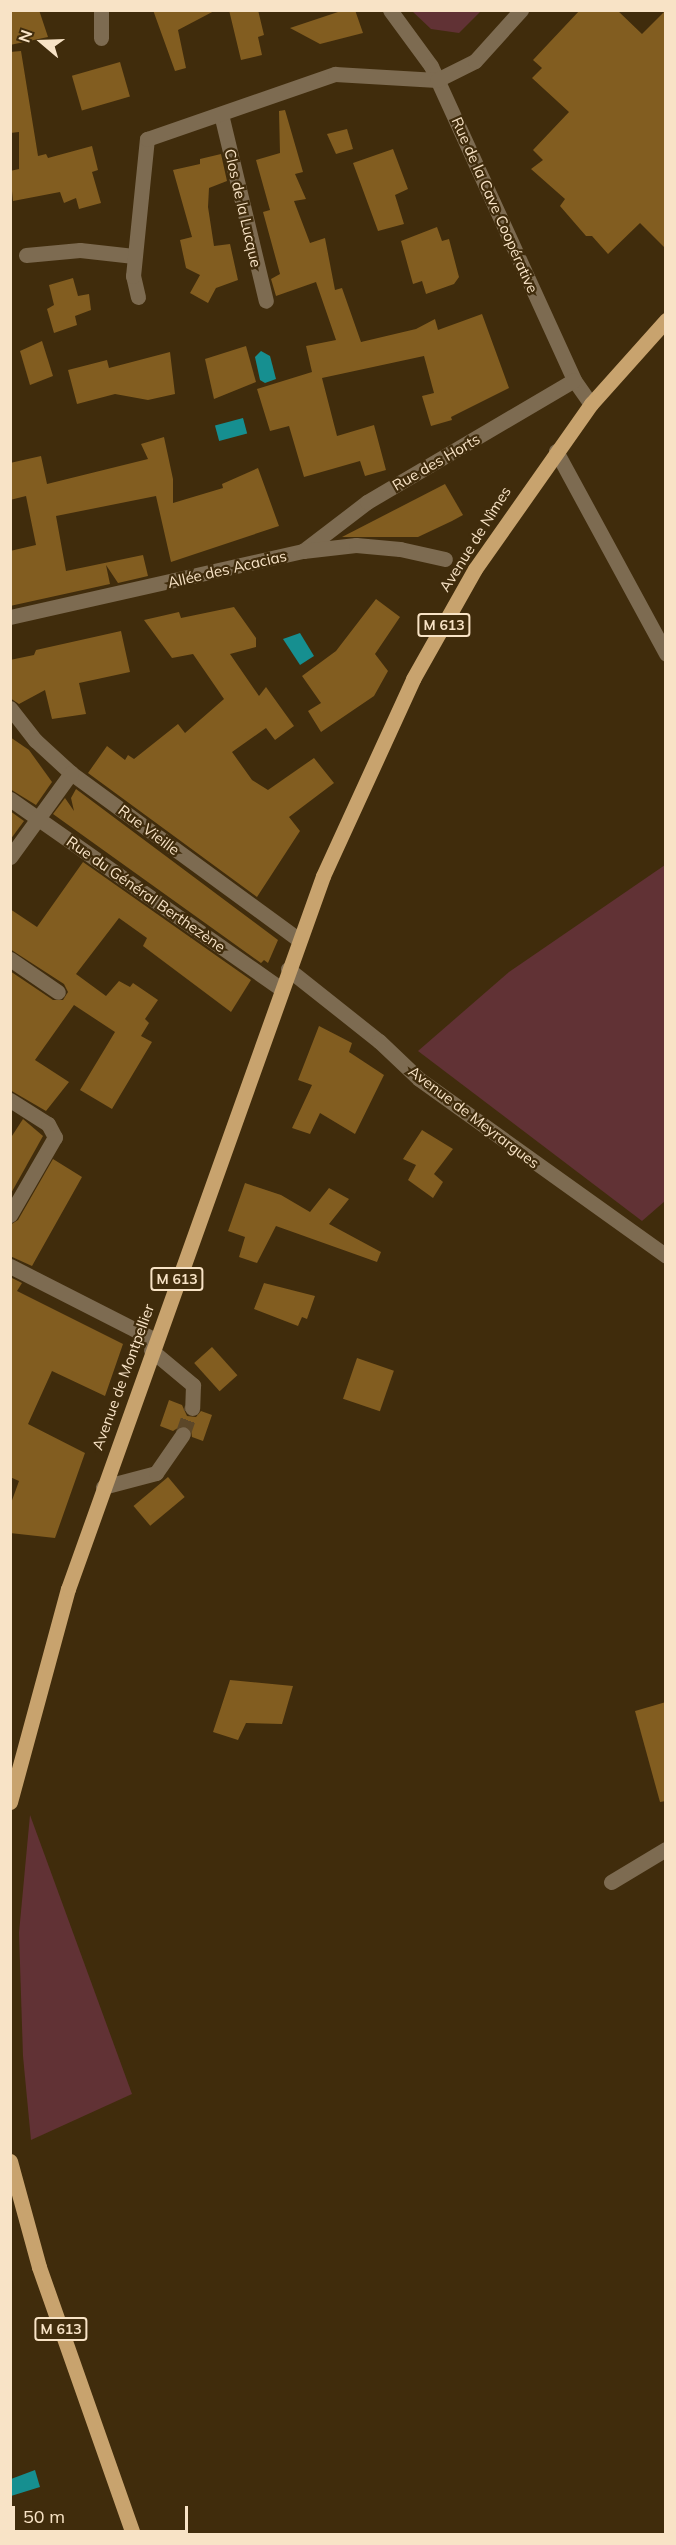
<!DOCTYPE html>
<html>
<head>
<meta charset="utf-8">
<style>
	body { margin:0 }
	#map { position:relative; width:676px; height:2545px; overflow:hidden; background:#402c0c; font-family:Mulish,sans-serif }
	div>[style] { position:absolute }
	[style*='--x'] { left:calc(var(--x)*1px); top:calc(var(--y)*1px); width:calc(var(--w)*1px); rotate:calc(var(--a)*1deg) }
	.green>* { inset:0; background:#613235 }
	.water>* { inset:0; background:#168f90; transform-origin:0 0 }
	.building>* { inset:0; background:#825d20; transform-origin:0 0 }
	.minor-tunnel>* { height:15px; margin-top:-7.5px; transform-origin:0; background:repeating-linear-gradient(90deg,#5c4728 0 15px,transparent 0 23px) }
	.minor>* { height:15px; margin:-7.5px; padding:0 7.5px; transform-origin:7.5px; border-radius:7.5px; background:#7d6b51 }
	.major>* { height:15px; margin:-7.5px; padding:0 7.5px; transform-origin:7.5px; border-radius:7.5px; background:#c8a36e }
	span { translate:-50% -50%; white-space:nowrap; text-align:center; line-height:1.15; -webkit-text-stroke:4.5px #402c0c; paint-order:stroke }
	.shield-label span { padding:2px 4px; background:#402c0c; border:2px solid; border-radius:4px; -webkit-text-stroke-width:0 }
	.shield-label { font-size:14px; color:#f8e3c6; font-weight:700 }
	.street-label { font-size:15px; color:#f8e3c6 }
	.frame { position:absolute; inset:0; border:12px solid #f8e3c6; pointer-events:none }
	.north { position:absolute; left:12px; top:12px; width:60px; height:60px; -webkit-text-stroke:4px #402c0c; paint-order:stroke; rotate:289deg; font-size:16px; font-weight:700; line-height:24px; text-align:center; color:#f8e3c6 }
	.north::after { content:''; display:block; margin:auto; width:21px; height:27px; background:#f8e3c6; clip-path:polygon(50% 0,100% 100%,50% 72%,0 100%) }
	.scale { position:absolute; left:12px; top:2506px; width:176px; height:27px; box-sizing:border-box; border:3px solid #f8e3c6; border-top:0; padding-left:8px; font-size:18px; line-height:21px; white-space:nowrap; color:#f8e3c6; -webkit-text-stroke:4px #402c0c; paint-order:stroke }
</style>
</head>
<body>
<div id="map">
	<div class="green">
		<div style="clip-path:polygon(412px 11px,481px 11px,459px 33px,431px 29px)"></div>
		<div style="clip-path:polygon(665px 865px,665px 1201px,642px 1221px,418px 1051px,509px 972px)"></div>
		<div style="clip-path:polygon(30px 1815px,132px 2094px,31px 2140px,23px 2056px,19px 1933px)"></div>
	</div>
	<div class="water">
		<div style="clip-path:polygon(261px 351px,270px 356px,276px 379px,265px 383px,260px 380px,255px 357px)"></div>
		<div style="left:243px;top:418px;width:16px;height:29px;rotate:75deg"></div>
		<div style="clip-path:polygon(300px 633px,314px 656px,300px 665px,283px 639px)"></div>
		<div style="clip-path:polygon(35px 2470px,40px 2487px,11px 2496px,11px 2479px)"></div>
	</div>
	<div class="building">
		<div style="clip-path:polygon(10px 10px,39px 10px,48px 37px,10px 45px)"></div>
		<div style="clip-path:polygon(153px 10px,216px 10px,178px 30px,186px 68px,175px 71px)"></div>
		<div style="clip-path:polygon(229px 10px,258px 10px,264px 35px,258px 37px,262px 55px,241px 60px)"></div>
		<div style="clip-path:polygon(344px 10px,355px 10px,363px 33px,320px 44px,290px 28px)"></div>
		<div style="clip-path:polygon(580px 10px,617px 10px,642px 34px,666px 10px,666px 249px,640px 223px,608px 254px,592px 236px,586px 236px,560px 206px,565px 199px,531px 169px,543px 160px,533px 150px,569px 112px,532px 78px,542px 68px,533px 60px)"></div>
		<div style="clip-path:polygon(21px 51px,38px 156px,46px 154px,48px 158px,92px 146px,98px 170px,92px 172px,101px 203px,79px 209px,76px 198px,64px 203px,60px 192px,13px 201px,10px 171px,19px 169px,19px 132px,10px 133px,10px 52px)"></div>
		<div style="left:120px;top:62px;width:36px;height:50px;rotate:74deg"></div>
		<div style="clip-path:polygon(285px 110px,303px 172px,295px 174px,306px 199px,294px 201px,310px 243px,325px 238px,335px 290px,342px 288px,361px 342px,416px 329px,435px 319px,438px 330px,482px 314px,509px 388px,451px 417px,452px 420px,431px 426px,422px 396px,434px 393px,424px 356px,322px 378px,337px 436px,374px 425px,386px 470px,365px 476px,360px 461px,304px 477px,289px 426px,270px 431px,257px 389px,312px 372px,306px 346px,336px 340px,316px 282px,276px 296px,271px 279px,280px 274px,263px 212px,270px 210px,256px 160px,280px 153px,279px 111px)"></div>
		<div style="clip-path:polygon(347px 129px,353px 149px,336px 154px,327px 134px)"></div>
		<div style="clip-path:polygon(393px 149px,408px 189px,395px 195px,404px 224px,378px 231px,353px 163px)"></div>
		<div style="clip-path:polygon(221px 154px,227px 181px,209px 188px,208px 207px,214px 246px,230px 244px,238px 280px,216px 288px,208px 303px,190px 293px,200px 275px,186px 268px,180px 240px,192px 237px,173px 170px,200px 164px,200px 159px)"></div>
		<div style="clip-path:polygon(437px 227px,442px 241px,449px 239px,459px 277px,454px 284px,426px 294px,422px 281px,413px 284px,401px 241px)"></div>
		<div style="clip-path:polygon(73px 278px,78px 296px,89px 294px,91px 310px,75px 316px,77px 325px,54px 333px,47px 309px,54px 305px,49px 285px)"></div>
		<div style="clip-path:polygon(42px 341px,53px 376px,30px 385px,20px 351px)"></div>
		<div style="clip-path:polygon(246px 346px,256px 382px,214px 399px,205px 359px)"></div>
		<div style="clip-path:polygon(170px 352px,175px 394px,148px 400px,115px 394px,77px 404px,68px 370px,107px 360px,109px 368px)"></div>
		<div style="clip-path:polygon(164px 437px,173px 479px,173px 503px,223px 488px,222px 484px,258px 468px,279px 526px,171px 562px,156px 496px,56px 516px,66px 571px,143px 555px,148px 576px,118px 583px,106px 565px,110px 584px,10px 606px,10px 551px,36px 545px,26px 496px,10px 500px,10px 463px,41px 456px,47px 484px,148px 459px,141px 444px)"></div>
		<div style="clip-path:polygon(445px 484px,463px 515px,452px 521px,418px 537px,342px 537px)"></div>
		<div style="clip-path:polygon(376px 599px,400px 617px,375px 654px,388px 671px,374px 696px,321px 732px,308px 711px,321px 703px,302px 676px,336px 651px)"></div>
		<div style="clip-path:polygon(234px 607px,256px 638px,256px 647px,230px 654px,259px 696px,266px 687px,294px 726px,275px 740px,266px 728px,232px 752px,252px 780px,268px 790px,314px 758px,334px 783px,289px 817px,300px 831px,257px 897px,88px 773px,107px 746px,125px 760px,128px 755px,134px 759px,178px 724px,185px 733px,224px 699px,193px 654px,172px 658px,144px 620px,179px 612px,181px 618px)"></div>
		<div style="clip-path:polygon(121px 631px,130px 672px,79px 683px,86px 714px,52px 719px,45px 690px,19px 704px,10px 698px,10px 660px,34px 655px,36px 650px)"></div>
		<div style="clip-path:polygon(10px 737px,29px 750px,52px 782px,36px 805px,10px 789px)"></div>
		<div style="clip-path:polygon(76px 789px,278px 940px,268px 963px,264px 960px,261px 963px,53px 814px,65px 798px,74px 811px,71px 798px)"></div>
		<div style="clip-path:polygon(10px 811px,24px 821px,10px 840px)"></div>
		<div style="clip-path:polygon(83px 862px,251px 980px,231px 1012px,143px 946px,147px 938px,119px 918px,76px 974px,106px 996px,119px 981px,130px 987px,133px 983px,158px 1000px,145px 1019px,149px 1023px,141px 1036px,152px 1042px,112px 1109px,80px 1090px,115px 1032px,74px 1005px,35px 1060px,69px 1082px,46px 1111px,10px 1090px,10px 971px,53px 1000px,63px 1000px,68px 992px,64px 984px,10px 949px,10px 909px,37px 927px)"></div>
		<div style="clip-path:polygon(319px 1026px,352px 1043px,349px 1052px,384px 1075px,355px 1134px,320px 1113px,310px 1134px,292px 1128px,312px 1085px,298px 1080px)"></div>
		<div style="clip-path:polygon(23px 1119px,43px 1136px,10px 1195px,10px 1139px)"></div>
		<div style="clip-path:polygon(422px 1130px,453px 1149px,434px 1174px,443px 1182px,433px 1198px,408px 1180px,416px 1165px,403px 1159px)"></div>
		<div style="clip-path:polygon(53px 1159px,82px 1177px,32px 1266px,10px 1256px,10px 1225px,18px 1220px)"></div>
		<div style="clip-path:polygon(245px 1183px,281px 1195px,310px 1212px,329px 1188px,349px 1199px,329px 1224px,381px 1252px,377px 1262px,276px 1226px,257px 1263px,239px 1257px,245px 1237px,228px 1231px)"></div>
		<div style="clip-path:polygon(10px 1277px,22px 1283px,17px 1291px,123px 1344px,105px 1396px,52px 1371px,28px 1424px,85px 1453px,55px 1538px,10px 1533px,10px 1506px,19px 1481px,10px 1477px)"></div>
		<div style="clip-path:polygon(264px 1283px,315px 1296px,307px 1319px,302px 1317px,298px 1326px,254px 1309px)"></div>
		<div style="left:212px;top:1347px;width:38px;height:24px;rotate:48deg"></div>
		<div style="left:357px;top:1358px;width:39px;height:43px;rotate:19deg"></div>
		<div style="clip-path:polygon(169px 1400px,182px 1405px,187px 1416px,196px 1417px,201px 1411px,212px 1415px,203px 1441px,192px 1437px,191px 1429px,184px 1424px,173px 1431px,160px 1426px)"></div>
		<div style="left:168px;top:1477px;width:26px;height:45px;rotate:50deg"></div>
		<div style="clip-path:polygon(230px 1680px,293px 1686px,282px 1724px,246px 1723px,238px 1740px,213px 1732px)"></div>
		<div style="clip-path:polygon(666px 1702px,666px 1801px,660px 1802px,635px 1711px)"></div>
	</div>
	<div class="minor-tunnel">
		<div style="--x:183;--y:1434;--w:28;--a:-71"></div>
	</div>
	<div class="minor">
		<div style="--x:101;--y:10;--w:28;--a:90"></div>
		<div style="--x:390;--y:10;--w:69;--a:53.8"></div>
		<div style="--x:431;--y:66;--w:345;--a:65.5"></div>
		<div style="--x:574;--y:380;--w:29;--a:55"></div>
		<div style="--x:221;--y:114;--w:192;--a:76.5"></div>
		<div style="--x:26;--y:255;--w:54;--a:-5.3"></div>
		<div style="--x:80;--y:250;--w:54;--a:6.3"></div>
		<div style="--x:138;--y:297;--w:22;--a:-103"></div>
		<div style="--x:133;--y:276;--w:138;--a:-84.2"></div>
		<div style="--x:147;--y:139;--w:199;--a:-19.1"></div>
		<div style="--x:335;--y:74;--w:102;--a:3.4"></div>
		<div style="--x:437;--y:80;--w:42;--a:-26.6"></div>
		<div style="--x:475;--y:61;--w:69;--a:-48"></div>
		<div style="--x:556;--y:451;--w:231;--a:61.5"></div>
		<div style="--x:303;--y:551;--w:81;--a:-37.4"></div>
		<div style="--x:367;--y:502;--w:240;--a:-30.5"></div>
		<div style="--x:10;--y:617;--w:300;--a:-12.7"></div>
		<div style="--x:303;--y:551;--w:53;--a:-6.5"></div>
		<div style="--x:356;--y:545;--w:44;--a:5.2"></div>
		<div style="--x:400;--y:549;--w:46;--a:12.5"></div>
		<div style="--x:10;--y:708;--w:41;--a:52"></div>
		<div style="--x:35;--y:740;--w:49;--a:42.5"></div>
		<div style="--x:71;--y:773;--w:283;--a:36.2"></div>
		<div style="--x:10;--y:799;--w:331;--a:35"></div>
		<div style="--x:10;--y:857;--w:104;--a:-54"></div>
		<div style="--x:10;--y:959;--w:58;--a:34.5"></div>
		<div style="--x:288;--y:969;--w:116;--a:38.4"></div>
		<div style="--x:379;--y:1041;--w:55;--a:43.5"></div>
		<div style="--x:419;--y:1079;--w:304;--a:35.6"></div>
		<div style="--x:10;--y:1100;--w:45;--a:32.3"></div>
		<div style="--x:48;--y:1124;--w:15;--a:62"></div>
		<div style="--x:55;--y:1137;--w:90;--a:120"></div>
		<div style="--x:10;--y:1266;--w:163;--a:27"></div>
		<div style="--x:151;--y:1350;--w:55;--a:39.8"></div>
		<div style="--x:193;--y:1385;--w:23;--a:92"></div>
		<div style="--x:103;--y:1487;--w:55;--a:-14.8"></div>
		<div style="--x:156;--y:1473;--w:47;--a:-55.3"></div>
		<div style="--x:611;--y:1882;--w:64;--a:-31"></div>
	</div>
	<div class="major">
		<div style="--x:10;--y:1802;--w:221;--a:-74.8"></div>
		<div style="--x:68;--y:1589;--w:757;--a:-70.32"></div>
		<div style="--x:323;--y:876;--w:217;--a:-65.4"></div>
		<div style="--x:413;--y:679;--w:126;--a:-60.6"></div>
		<div style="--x:475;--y:569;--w:202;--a:-54.9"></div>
		<div style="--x:591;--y:404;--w:113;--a:-48.2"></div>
		<div style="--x:10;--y:2161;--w:110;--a:74.7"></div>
		<div style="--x:39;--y:2267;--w:283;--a:70.6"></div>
	</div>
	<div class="shield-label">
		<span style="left:444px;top:625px">M 613</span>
		<span style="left:177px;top:1279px">M 613</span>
		<span style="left:61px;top:2329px">M 613</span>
	</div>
	<div class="street-label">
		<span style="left:495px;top:205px;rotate:66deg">Rue de la Cave Coopérative</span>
		<span style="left:243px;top:208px;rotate:77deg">Clos de la Lucque</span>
		<span style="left:436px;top:462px;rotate:-30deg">Rue des Horts</span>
		<span style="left:475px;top:539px;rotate:-58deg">Avenue de Nîmes</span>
		<span style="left:227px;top:569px;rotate:-13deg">Allée des Acacias</span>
		<span style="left:149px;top:830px;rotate:37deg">Rue Vieille</span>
		<span style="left:146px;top:894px;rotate:35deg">Rue du Général Berthezène</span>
		<span style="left:474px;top:1117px;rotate:37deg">Avenue de Meyrargues</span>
		<span style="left:123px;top:1377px;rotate:-70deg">Avenue de Montpellier</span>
	</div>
	<div class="frame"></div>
	<div class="north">N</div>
	<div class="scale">50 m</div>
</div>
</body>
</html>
